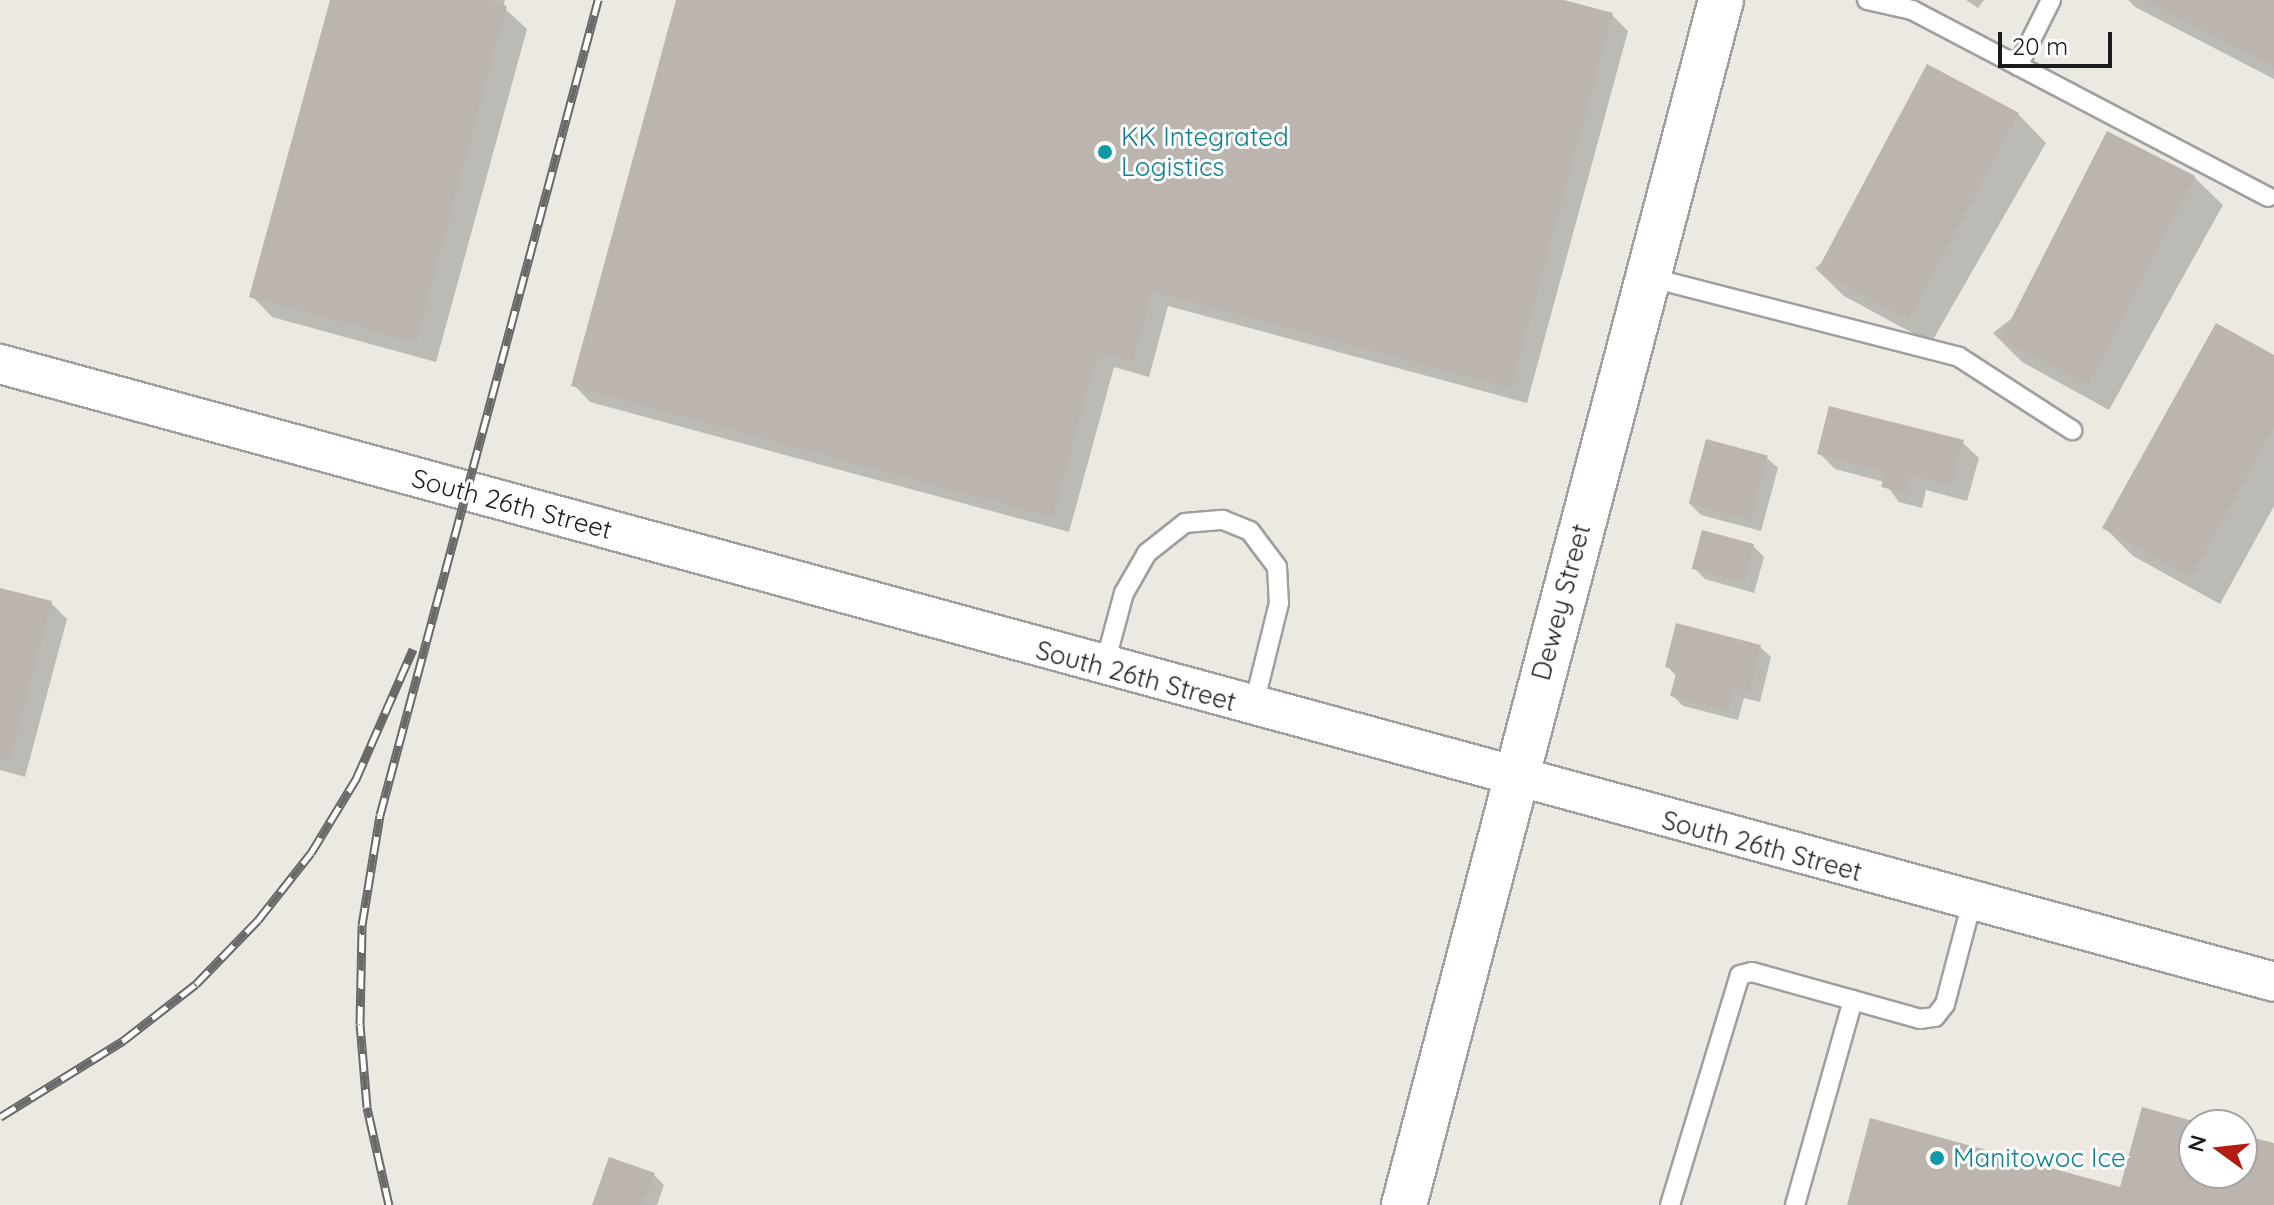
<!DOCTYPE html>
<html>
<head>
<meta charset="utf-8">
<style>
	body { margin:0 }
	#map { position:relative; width:2274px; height:1205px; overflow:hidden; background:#ece9e2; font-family:Quicksand,sans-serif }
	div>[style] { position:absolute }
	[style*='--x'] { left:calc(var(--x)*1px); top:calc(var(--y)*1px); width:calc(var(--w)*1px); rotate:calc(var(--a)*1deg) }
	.shadow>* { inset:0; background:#0003 }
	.building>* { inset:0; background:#bcb5af; transform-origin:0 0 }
	.roads { filter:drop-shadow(2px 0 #9f9f9f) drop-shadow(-2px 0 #9f9f9f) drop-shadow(0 2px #9f9f9f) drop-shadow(0 -2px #9f9f9f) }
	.service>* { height:18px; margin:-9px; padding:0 9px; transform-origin:9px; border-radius:9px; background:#fff }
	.minor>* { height:38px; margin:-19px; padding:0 19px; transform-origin:19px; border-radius:19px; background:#fff }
	.tertiary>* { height:44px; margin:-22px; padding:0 22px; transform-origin:22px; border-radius:22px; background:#fff }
	.rail>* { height:9px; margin-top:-4.5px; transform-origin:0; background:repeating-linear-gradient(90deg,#fff 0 18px,#696969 0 36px); box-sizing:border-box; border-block:2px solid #696969 }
	.dots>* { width:22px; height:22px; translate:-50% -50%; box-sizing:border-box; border:4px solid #fff; border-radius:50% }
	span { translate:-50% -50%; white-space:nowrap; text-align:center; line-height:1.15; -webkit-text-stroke:6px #fff; paint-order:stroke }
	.culture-label { font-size:26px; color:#0d838f }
	.left { translate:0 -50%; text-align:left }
	.street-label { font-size:26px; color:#1b1b1b }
	.north { position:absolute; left:2178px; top:1109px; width:80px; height:80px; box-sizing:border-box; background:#fff; border:2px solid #a4a4a4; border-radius:50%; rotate:285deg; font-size:22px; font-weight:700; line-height:32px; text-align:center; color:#1b1b1b }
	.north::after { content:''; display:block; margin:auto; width:28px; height:36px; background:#b41c12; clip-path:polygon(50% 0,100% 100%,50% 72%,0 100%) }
	.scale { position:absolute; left:1998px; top:32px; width:114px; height:36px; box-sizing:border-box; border:4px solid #1b1b1b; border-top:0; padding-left:10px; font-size:24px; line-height:28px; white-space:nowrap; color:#1b1b1b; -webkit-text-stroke:6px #fff; paint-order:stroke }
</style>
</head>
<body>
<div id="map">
	<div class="shadow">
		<div style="clip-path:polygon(332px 0,505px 0,503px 7px,527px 29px,436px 362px,272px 317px,252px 296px)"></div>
		<div style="clip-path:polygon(678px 0,1556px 0,1612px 15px,1628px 31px,1527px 403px,1168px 306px,1149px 377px,1114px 367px,1069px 532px,590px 402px,574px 385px)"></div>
		<div style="clip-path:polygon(1966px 0,1984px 0,1978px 8px)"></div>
		<div style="clip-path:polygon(2128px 0,2274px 0,2274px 79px,2135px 7px)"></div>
		<div style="clip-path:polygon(2018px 114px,2046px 143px,1931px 343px,1844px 296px,1815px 268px)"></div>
		<div style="clip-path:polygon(2194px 177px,2223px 205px,2109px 410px,2022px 362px,1993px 333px)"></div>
		<div style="clip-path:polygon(2274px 358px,2274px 506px,2220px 604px,2133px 556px,2105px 528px)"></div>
		<div style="clip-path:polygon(1962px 442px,1979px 458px,1967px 501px,1926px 490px,1922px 508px,1899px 502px,1884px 482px,1835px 469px,1819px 453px)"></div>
		<div style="clip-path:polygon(1767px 458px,1778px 468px,1761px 531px,1701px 515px,1690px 504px)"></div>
		<div style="clip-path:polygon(1753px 546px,1764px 557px,1754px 593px,1705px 579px,1694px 568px)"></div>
		<div style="clip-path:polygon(0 590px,51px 603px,67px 619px,25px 777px,0 770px)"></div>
		<div style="clip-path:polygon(1760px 647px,1771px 657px,1760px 702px,1744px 698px,1738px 720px,1683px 706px,1672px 695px,1677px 677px,1667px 666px)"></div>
		<div style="clip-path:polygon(654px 1175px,664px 1185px,657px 1205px,594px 1205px)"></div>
	</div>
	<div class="building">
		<div style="clip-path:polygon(330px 0,487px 0,507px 6px,416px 342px,249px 297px)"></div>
		<div style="clip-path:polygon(676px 0,1564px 0,1613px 13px,1511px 388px,1152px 291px,1133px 362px,1098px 352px,1053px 517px,571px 386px)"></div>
		<div style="clip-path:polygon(2145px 0,2274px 0,2274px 67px)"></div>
		<div style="left:1927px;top:64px;width:104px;height:234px;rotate:28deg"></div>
		<div style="left:2107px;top:131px;width:99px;height:234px;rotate:27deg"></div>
		<div style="clip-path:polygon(2216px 323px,2274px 355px,2274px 427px,2191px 577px,2102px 528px)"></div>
		<div style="clip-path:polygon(1829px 406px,1964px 440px,1951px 486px,1910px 475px,1906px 493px,1881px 487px,1885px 472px,1817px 454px)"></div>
		<div style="left:1706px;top:439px;width:64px;height:67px;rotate:15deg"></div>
		<div style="left:1702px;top:530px;width:54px;height:40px;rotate:15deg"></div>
		<div style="clip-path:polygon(0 588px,52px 601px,9px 762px,0 759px)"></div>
		<div style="clip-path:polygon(1676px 623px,1761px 645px,1749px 692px,1733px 688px,1728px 710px,1670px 696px,1677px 670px,1665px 667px)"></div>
		<div style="clip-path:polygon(2142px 1107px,2204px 1124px,2194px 1125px,2194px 1173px,2242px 1173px,2242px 1135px,2274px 1143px,2274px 1205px,1847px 1205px,1870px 1118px,2120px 1187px)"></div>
		<div style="clip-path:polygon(609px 1157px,655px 1173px,643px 1205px,592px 1205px)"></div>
	</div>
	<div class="roads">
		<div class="service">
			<div style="--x:1867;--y:0;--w:46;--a:12.5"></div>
			<div style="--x:1912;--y:10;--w:402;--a:27.7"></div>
			<div style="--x:2018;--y:66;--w:74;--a:-63.4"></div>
			<div style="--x:1648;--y:277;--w:321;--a:14.4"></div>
			<div style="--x:1959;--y:357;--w:135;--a:32.9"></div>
			<div style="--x:1104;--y:667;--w:77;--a:-74.9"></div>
			<div style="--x:1124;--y:593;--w:46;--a:-60.1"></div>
			<div style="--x:1147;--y:553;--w:48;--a:-38.3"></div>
			<div style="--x:1185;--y:523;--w:38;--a:-5"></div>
			<div style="--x:1223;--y:520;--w:29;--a:22"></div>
			<div style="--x:1250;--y:531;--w:45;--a:53.1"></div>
			<div style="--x:1277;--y:567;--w:36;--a:87"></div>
			<div style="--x:1279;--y:603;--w:108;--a:103.9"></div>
			<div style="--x:1670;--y:1205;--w:240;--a:-73.1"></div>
			<div style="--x:1740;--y:975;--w:12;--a:-14"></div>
			<div style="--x:1752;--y:972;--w:174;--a:15.6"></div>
			<div style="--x:1920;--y:1019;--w:15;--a:-8"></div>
			<div style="--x:1935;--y:1017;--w:16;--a:-52"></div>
			<div style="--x:1945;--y:1004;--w:106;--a:-75.2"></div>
			<div style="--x:1795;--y:1205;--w:213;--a:-74.2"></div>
		</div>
		<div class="minor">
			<div style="--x:0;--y:364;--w:2356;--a:15.2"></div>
		</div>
		<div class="tertiary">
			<div style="--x:1404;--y:1205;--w:1246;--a:-75.26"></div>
		</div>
	</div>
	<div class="rail">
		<div style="--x:0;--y:1117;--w:146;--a:-31.8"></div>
		<div style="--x:124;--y:1040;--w:91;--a:-37.9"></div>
		<div style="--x:196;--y:984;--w:89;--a:-45.9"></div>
		<div style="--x:258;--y:920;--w:85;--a:-51.7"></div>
		<div style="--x:311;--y:853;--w:87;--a:-58.7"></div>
		<div style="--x:356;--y:779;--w:142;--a:-66.3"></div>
		<div style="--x:389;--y:1205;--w:100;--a:-102.7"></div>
		<div style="--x:367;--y:1107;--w:83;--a:-94.8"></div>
		<div style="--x:360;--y:1024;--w:99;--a:-88.8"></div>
		<div style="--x:362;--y:925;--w:111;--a:-80.7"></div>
		<div style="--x:380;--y:815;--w:844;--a:-75.02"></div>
	</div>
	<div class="dots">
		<div style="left:1105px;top:152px;background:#0f9aa8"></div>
		<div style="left:1937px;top:1158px;background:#0f9aa8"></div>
	</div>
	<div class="culture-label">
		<span class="left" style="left:1121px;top:152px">KK Integrated<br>Logistics</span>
		<span class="left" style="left:1953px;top:1158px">Manitowoc Ice</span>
	</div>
	<div class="street-label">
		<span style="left:512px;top:504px;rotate:15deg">South 26th Street</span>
		<span style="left:1561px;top:602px;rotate:-75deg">Dewey Street</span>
		<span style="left:1136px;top:676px;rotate:15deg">South 26th Street</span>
		<span style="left:1762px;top:846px;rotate:15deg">South 26th Street</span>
	</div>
	<div class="north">N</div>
	<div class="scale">20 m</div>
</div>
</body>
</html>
